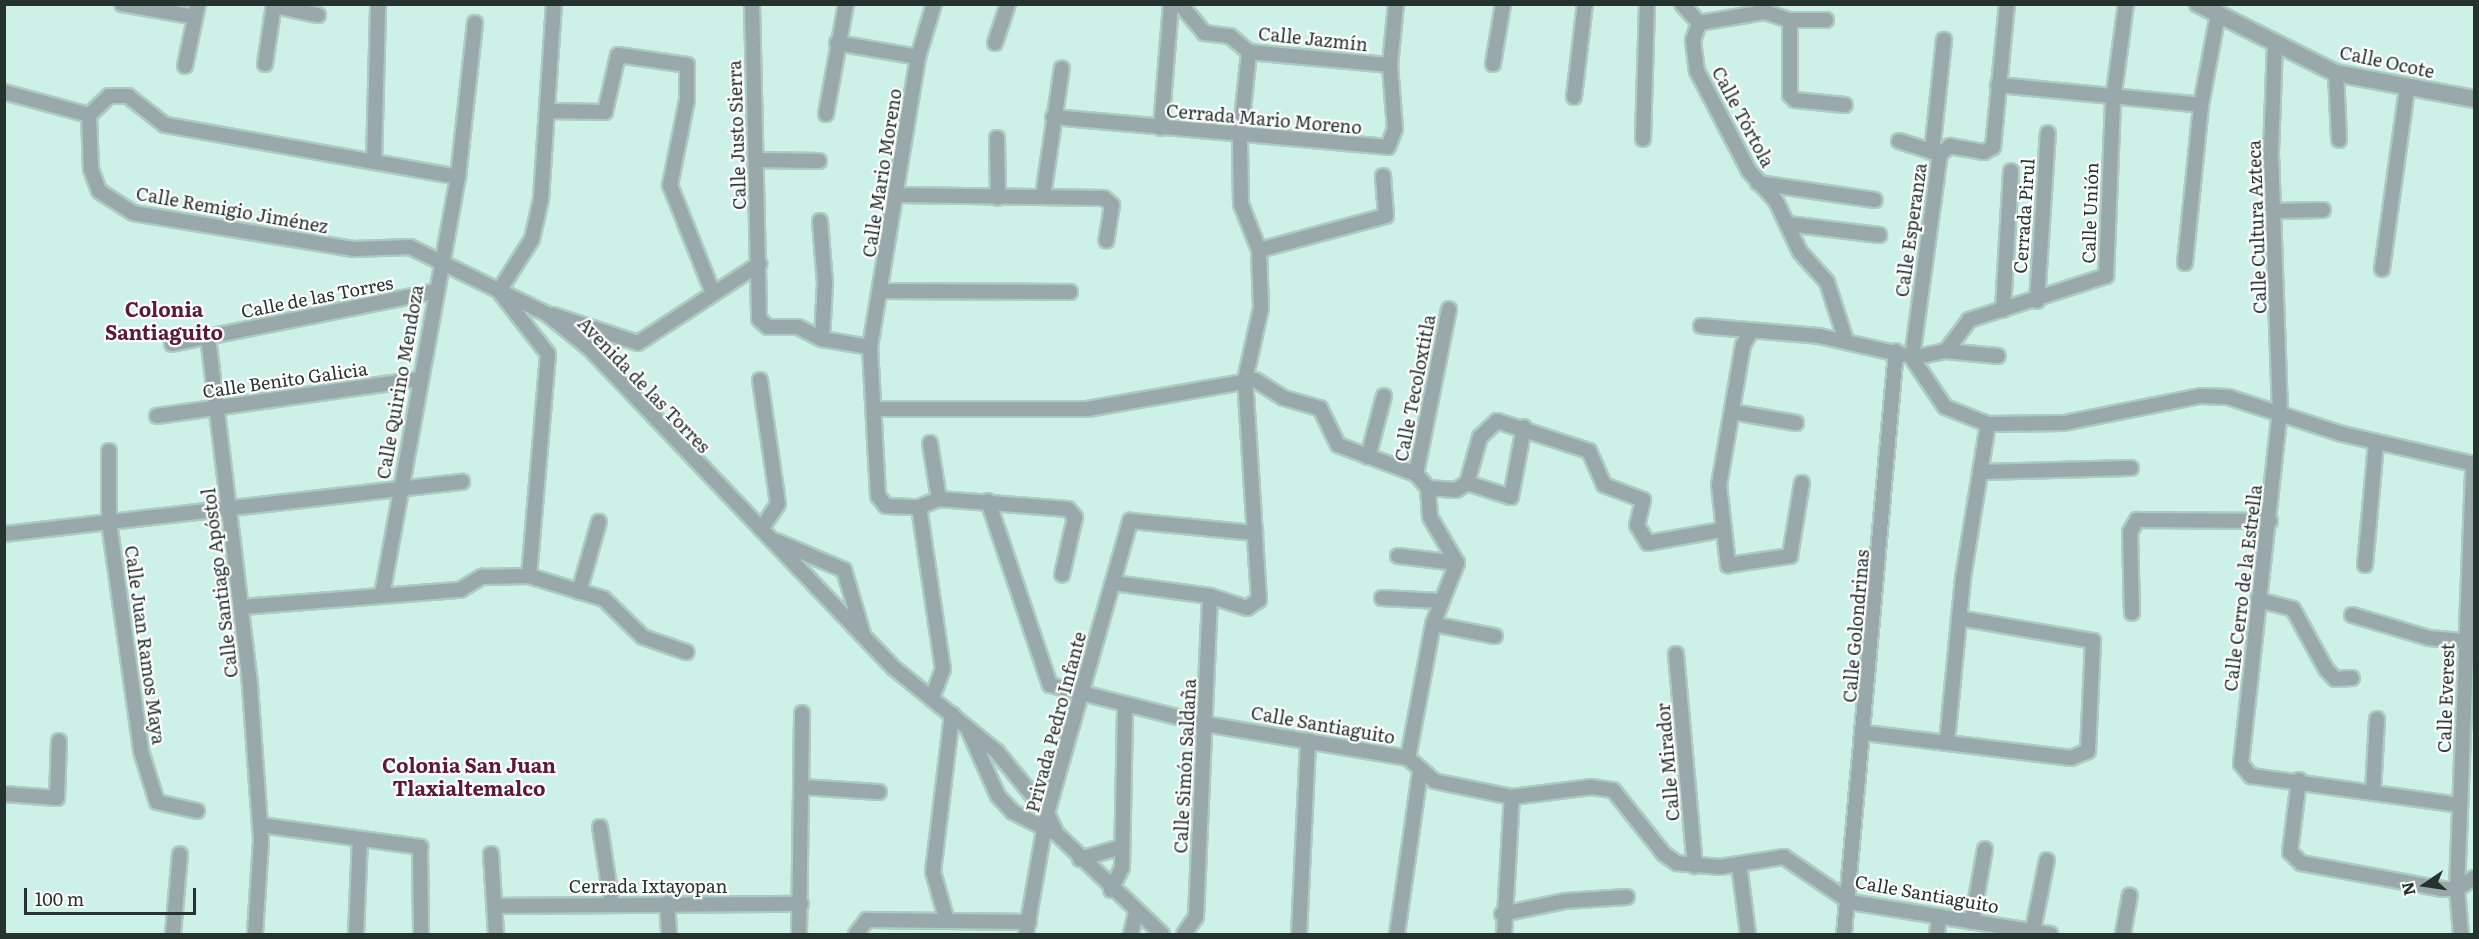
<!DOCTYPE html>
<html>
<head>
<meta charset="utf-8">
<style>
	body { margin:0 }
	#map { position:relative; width:2479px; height:939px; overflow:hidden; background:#cef1e7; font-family:Literata,serif }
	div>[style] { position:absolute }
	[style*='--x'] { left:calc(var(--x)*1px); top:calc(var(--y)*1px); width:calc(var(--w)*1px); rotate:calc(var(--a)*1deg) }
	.roads { filter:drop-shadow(2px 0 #accbc2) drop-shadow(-2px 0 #accbc2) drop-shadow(0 2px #accbc2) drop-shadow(0 -2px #accbc2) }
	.minor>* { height:14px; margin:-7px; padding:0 7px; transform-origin:7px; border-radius:7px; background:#99a8ab }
	.tertiary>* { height:16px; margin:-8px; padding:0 8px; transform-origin:8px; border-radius:8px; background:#99a8ab }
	span { translate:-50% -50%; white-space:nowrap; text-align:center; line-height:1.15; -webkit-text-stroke:4.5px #fff; paint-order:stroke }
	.street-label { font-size:18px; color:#25332f }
	.neighbourhood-label { font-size:20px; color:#5c1a33; font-weight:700 }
	.frame { position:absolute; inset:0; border:6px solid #25332f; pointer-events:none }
	.north { position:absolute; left:2395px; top:855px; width:60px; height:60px; -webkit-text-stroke:4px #fff; paint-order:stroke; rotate:257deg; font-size:16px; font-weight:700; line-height:24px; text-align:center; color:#25332f }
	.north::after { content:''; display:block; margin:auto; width:21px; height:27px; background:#25332f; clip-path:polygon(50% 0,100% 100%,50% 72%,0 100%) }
	.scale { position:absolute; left:24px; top:888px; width:172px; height:27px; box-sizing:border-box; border:3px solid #25332f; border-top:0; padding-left:8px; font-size:18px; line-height:21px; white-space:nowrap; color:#25332f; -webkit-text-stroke:4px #fff; paint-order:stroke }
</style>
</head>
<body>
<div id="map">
	<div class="roads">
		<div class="minor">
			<div style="--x:122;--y:4;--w:74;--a:10.1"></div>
			<div style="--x:752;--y:4;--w:315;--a:88.7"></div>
			<div style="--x:759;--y:319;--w:12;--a:42"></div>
			<div style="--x:768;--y:327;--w:30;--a:0"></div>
			<div style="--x:798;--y:327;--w:27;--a:27"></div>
			<div style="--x:822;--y:339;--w:49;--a:9.5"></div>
			<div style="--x:934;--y:4;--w:55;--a:106.8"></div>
			<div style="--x:918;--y:57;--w:294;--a:99.4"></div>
			<div style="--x:870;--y:347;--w:149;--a:86.9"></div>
			<div style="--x:878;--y:496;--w:13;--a:51"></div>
			<div style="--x:886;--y:506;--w:33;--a:2"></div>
			<div style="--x:919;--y:507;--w:22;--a:-22"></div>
			<div style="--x:939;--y:499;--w:129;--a:4.4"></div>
			<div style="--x:1068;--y:509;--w:11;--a:49"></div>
			<div style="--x:1075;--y:517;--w:59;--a:102.6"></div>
			<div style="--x:1180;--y:4;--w:38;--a:50"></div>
			<div style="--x:1204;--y:33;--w:26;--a:7"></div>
			<div style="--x:1230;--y:36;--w:25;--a:40"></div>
			<div style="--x:1249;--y:52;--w:142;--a:5.3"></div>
			<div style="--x:1682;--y:4;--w:25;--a:48"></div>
			<div style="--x:1699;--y:23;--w:18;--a:109"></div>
			<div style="--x:1693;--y:40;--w:31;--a:83"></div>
			<div style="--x:1697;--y:71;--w:113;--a:62.5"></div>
			<div style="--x:1749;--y:171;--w:40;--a:48"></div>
			<div style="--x:1776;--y:201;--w:56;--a:64.8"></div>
			<div style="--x:1800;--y:252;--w:40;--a:48"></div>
			<div style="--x:1827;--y:282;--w:62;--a:72.1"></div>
			<div style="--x:274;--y:6;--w:45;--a:11.6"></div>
			<div style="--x:1790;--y:20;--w:75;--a:90"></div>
			<div style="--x:1790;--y:95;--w:7;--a:45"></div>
			<div style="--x:1795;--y:100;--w:50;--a:5.7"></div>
			<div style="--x:1699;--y:23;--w:67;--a:-9.5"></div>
			<div style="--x:1765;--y:12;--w:26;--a:18"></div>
			<div style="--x:1790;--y:20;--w:36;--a:0"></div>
			<div style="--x:837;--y:43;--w:82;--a:9.8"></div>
			<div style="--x:995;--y:43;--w:41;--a:-71.6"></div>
			<div style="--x:2275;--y:43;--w:111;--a:92.1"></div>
			<div style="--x:2271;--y:154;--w:256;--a:88"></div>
			<div style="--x:2280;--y:410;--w:356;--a:96.3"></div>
			<div style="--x:2241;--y:764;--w:16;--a:50"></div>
			<div style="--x:2251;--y:776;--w:210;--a:7.9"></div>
			<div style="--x:265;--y:64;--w:61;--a:-81.5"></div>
			<div style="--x:1493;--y:64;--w:61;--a:-80.5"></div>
			<div style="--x:185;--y:66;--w:63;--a:-78.2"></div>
			<div style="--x:2336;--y:73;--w:67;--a:87.4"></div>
			<div style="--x:1998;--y:85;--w:204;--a:5.6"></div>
			<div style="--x:4;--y:92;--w:88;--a:15.1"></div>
			<div style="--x:1574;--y:97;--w:94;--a:-83.3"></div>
			<div style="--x:550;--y:111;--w:55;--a:1"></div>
			<div style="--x:605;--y:112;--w:58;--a:-77.2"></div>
			<div style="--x:618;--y:55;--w:70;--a:8.2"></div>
			<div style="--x:687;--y:65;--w:35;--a:90"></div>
			<div style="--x:687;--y:100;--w:87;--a:101.3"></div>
			<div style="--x:670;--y:185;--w:116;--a:68.3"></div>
			<div style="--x:826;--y:114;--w:112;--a:-79.7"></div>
			<div style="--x:1053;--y:117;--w:336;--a:5.1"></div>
			<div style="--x:1388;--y:147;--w:19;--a:-69"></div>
			<div style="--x:1395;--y:129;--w:64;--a:-94.5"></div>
			<div style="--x:1390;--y:65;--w:61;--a:-84.4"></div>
			<div style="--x:1161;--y:128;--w:124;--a:-85.4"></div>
			<div style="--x:997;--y:138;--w:60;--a:89"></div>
			<div style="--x:1643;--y:139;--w:135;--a:-88.3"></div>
			<div style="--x:1899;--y:141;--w:43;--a:17.6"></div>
			<div style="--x:1932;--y:152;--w:113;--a:-83.9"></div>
			<div style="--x:756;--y:160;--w:63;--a:0.9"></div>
			<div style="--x:374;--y:162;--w:158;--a:-88.5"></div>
			<div style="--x:458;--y:177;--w:298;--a:-169.9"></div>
			<div style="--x:165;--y:125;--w:47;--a:-141.9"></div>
			<div style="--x:128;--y:96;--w:19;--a:180"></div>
			<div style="--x:109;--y:96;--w:28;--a:136"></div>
			<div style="--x:89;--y:115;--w:54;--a:87.9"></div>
			<div style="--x:91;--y:169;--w:23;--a:70"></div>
			<div style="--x:99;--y:191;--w:40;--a:32.9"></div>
			<div style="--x:133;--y:213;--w:224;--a:9.3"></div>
			<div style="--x:354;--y:249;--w:56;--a:-2"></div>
			<div style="--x:410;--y:247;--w:153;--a:26.1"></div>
			<div style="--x:547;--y:314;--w:55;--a:39.1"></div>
			<div style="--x:590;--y:349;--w:441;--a:46.4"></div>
			<div style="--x:894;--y:668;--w:133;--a:39.2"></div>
			<div style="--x:997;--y:752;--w:79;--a:50.7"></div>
			<div style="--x:1047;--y:813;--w:23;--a:65"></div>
			<div style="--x:1057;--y:834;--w:145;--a:43.6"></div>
			<div style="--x:1758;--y:183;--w:118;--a:8.3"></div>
			<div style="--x:897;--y:195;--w:207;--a:0.8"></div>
			<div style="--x:1104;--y:198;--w:11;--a:41"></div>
			<div style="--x:1112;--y:205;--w:36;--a:99"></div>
			<div style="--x:1043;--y:196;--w:129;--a:-81.6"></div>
			<div style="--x:2275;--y:211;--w:48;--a:-1.2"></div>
			<div style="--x:820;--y:221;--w:62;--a:85.4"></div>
			<div style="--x:825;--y:283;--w:56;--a:93.1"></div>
			<div style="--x:1788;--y:224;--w:92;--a:6.9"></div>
			<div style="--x:1259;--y:250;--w:131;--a:-15"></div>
			<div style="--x:1386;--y:216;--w:40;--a:-94.3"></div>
			<div style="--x:2185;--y:263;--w:159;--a:-84.2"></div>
			<div style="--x:2201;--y:105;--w:93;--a:-79.4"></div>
			<div style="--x:2382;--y:269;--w:182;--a:-82.1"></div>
			<div style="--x:882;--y:291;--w:188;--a:0.3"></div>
			<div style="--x:2037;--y:301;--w:168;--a:-86.3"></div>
			<div style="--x:2003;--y:310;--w:139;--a:-86.7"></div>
			<div style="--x:553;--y:315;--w:89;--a:18.2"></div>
			<div style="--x:638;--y:343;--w:145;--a:-33.1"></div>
			<div style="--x:1701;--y:326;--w:118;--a:4.8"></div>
			<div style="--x:1819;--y:336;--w:86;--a:12.7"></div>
			<div style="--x:1750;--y:333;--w:14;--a:120"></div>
			<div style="--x:1743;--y:345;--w:142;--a:99.7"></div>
			<div style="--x:1719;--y:485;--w:81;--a:83.6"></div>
			<div style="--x:1728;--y:565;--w:63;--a:-8.3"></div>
			<div style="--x:1790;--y:556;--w:74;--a:-80.7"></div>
			<div style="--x:208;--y:337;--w:352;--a:83.1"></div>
			<div style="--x:250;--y:686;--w:155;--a:85.9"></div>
			<div style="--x:261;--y:841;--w:93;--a:93.7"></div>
			<div style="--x:172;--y:344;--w:266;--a:-11.3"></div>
			<div style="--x:1946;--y:351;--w:39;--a:-53"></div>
			<div style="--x:1969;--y:320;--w:144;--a:-17.8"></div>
			<div style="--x:2106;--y:276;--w:176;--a:-87.7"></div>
			<div style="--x:2113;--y:100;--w:97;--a:-82.3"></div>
			<div style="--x:1912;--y:358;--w:59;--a:56"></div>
			<div style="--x:1945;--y:407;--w:46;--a:21.6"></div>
			<div style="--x:1988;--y:424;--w:76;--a:-0.8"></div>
			<div style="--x:2064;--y:423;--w:139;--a:-11.2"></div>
			<div style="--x:2200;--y:396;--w:28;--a:2"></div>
			<div style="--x:2228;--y:397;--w:120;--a:18"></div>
			<div style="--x:2342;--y:434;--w:135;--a:12.8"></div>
			<div style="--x:1912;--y:358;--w:206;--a:-82.2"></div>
			<div style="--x:1940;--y:154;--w:13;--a:-39"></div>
			<div style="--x:1950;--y:146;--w:35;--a:10"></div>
			<div style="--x:1984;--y:152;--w:10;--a:-29"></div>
			<div style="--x:1993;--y:147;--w:144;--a:-84.4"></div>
			<div style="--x:1912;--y:358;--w:35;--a:-12"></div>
			<div style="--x:1946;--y:351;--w:52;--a:5.5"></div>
			<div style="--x:760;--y:380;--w:125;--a:81.7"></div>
			<div style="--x:778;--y:504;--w:30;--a:124"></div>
			<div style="--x:874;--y:409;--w:213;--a:0"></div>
			<div style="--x:1087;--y:409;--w:170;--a:-9.8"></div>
			<div style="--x:1255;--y:380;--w:34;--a:32"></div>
			<div style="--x:1284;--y:398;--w:37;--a:16"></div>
			<div style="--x:1320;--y:408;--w:41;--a:64.1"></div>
			<div style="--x:1338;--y:445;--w:83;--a:20.4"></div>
			<div style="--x:1416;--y:474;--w:18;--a:49"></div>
			<div style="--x:1733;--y:412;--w:64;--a:9.9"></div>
			<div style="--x:157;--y:416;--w:265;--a:-8"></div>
			<div style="--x:930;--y:443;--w:57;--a:80.9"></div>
			<div style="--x:109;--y:451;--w:71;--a:90"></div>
			<div style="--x:109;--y:522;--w:231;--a:82"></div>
			<div style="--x:141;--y:751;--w:53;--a:72.6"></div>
			<div style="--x:157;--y:802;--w:41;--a:12.7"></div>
			<div style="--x:1368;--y:457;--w:63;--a:-75.3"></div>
			<div style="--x:1980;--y:472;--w:151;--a:-1.5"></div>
			<div style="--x:1416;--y:474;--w:168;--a:-78.7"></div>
			<div style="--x:1467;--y:483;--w:46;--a:17.7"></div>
			<div style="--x:1511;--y:497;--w:71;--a:-79.5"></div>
			<div style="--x:1428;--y:488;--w:28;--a:4"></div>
			<div style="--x:1456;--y:490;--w:13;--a:-32"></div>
			<div style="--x:1467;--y:483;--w:48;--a:-74.2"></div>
			<div style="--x:1480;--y:437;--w:23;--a:-43"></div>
			<div style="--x:1497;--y:421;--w:97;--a:18.1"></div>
			<div style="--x:1589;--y:451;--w:37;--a:66"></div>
			<div style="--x:1604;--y:485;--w:42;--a:21"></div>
			<div style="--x:1643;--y:500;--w:26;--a:103"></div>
			<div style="--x:1637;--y:525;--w:21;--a:59"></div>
			<div style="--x:1648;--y:543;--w:75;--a:-10"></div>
			<div style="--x:988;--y:501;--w:194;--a:71.4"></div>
			<div style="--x:1050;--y:685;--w:160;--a:14.1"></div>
			<div style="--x:1205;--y:724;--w:206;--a:9.5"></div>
			<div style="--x:1408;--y:758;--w:35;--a:41"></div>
			<div style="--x:1434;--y:781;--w:80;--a:11.6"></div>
			<div style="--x:1512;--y:797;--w:80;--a:-7.2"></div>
			<div style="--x:1591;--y:787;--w:22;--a:8"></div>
			<div style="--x:1613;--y:790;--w:82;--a:51.4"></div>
			<div style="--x:1664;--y:854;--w:16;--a:35"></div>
			<div style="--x:1677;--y:863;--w:43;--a:5.3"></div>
			<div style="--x:1720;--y:867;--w:65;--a:-8.9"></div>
			<div style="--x:1784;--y:857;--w:80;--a:34.3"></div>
			<div style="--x:1850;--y:902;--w:203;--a:9.1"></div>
			<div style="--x:919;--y:507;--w:164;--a:81.6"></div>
			<div style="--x:943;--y:669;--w:30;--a:111"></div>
			<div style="--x:4;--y:534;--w:461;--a:-6.5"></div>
			<div style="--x:776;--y:541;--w:74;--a:23.1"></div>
			<div style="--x:844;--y:570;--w:67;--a:73.5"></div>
			<div style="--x:1398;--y:556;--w:59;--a:6.8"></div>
			<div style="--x:2365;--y:565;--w:122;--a:-84.8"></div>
			<div style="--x:529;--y:576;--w:223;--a:-85.1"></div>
			<div style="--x:548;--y:354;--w:80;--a:-127.9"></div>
			<div style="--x:499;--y:291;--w:62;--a:-57.6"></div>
			<div style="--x:532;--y:239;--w:41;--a:-77.3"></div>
			<div style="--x:541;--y:199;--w:195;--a:-86.2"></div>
			<div style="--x:1114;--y:583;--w:97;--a:7.7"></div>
			<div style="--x:1210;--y:596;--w:39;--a:18"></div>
			<div style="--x:1247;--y:608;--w:14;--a:-34"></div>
			<div style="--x:1259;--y:600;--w:220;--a:-93.6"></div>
			<div style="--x:1245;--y:380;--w:74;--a:-77.5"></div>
			<div style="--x:1261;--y:308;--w:58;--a:-92"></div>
			<div style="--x:1259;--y:250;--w:49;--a:-111.4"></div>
			<div style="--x:1241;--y:204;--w:66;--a:-90.9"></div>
			<div style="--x:1240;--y:138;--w:86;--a:-84"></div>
			<div style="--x:579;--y:592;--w:73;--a:-74.1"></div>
			<div style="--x:382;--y:595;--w:425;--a:-79.7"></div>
			<div style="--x:458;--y:177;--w:155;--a:-83.7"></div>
			<div style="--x:1382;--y:598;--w:58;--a:3"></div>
			<div style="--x:2258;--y:600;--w:36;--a:14"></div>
			<div style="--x:2293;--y:609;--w:68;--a:61.2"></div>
			<div style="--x:2326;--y:669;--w:13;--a:48"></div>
			<div style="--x:2335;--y:679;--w:17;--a:-3"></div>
			<div style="--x:242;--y:607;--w:219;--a:-4.5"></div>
			<div style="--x:460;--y:590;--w:26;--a:-31"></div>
			<div style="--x:482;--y:577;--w:47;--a:-1.2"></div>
			<div style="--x:529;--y:576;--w:78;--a:17"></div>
			<div style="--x:604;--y:599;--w:54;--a:44.3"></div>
			<div style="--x:643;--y:637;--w:46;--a:19.2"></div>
			<div style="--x:2132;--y:613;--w:81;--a:-91.4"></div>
			<div style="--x:2130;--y:532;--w:14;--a:-60"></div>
			<div style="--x:2137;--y:520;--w:133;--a:0.4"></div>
			<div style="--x:2352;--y:615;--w:80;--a:16.6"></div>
			<div style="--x:2429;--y:638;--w:37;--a:5"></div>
			<div style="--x:1433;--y:624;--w:63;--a:11"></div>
			<div style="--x:1676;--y:654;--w:213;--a:84.9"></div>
			<div style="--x:968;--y:729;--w:73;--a:65.9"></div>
			<div style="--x:998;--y:796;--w:22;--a:47"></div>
			<div style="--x:1013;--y:812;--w:44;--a:27.1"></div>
			<div style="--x:1865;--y:733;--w:208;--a:6.9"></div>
			<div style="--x:2071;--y:758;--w:18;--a:-22"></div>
			<div style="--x:2088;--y:751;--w:110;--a:-87.4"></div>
			<div style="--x:2093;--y:641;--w:136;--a:-170.3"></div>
			<div style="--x:1947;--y:742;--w:165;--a:-84.4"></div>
			<div style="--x:1963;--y:578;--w:156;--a:-80.8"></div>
			<div style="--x:1408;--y:758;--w:136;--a:-79.4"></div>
			<div style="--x:1433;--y:624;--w:66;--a:-68.5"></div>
			<div style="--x:1457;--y:563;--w:53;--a:-120.4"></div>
			<div style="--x:1430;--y:517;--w:29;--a:-94"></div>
			<div style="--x:2299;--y:780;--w:73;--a:97.1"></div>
			<div style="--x:2290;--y:852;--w:16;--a:45"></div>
			<div style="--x:2301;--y:863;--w:143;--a:10.4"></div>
			<div style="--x:2442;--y:889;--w:15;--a:0"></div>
			<div style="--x:2457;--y:889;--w:20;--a:-33"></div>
			<div style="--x:801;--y:787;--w:78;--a:3.7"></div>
			<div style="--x:2373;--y:793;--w:74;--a:-86.9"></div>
			<div style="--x:4;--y:794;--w:53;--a:4.3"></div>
			<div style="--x:57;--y:798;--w:57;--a:-88"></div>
			<div style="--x:260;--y:825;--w:162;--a:7.8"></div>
			<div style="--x:420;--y:847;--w:87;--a:89.3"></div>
			<div style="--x:600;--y:827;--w:79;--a:81.3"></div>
			<div style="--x:491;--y:854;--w:80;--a:86.4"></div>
			<div style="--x:1080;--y:859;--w:43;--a:-16.3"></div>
			<div style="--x:1739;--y:864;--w:71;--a:82.7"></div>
			<div style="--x:1111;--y:890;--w:25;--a:-64"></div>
			<div style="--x:1122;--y:867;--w:162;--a:-88.9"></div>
			<div style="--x:667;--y:903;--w:31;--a:86"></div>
			<div style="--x:495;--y:906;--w:306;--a:-0.4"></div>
			<div style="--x:1502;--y:914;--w:64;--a:-11.7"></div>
			<div style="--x:1565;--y:901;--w:62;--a:-3.7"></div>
			<div style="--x:947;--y:921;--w:51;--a:-105.9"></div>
			<div style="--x:933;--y:872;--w:159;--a:-83.1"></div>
			<div style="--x:1972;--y:922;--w:74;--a:-79.9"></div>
			<div style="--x:2033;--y:930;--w:71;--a:-78.7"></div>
			<div style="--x:173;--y:934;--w:80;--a:-85"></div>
			<div style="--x:356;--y:934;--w:95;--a:-87.6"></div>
			<div style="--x:799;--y:934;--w:221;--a:-89.2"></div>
			<div style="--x:856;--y:934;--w:18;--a:-52"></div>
			<div style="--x:867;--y:920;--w:162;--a:0.7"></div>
			<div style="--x:1026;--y:934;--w:123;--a:-80.2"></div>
			<div style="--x:1047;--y:813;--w:304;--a:-74.1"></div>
			<div style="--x:1130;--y:521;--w:126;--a:5.5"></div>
			<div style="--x:1131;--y:934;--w:23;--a:-77"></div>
			<div style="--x:1184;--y:934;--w:21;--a:-55"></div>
			<div style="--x:1196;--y:917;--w:321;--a:-87.5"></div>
			<div style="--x:1299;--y:934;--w:194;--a:-87.3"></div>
			<div style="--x:1397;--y:934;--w:164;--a:-81.9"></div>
			<div style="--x:1504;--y:934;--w:137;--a:-86.7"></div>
			<div style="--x:1844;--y:934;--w:585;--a:-84.9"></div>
			<div style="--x:1937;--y:934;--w:17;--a:-83"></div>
			<div style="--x:2123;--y:934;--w:39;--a:-80"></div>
			<div style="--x:2461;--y:934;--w:45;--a:-95.1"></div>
			<div style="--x:2457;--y:889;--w:426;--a:-87.8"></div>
		</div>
		<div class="tertiary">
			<div style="--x:2198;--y:4;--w:154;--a:26.6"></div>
			<div style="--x:2336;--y:73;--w:140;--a:10.7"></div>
		</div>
	</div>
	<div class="street-label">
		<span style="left:1313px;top:39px;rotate:6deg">Calle Jazmín</span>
		<span style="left:2387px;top:62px;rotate:12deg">Calle Ocote</span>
		<span style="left:1743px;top:117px;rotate:62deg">Calle Tórtola</span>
		<span style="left:1264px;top:119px;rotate:5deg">Cerrada Mario Moreno</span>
		<span style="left:737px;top:135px;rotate:-92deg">Calle Justo Sierra</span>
		<span style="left:882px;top:173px;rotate:-81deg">Calle Mario Moreno</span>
		<span style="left:232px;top:210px;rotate:10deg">Calle Remigio Jiménez</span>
		<span style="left:2090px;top:213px;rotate:-88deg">Calle Unión</span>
		<span style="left:2024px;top:216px;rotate:-86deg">Cerrada Pirul</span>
		<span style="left:2257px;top:227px;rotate:-92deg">Calle Cultura Azteca</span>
		<span style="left:1911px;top:230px;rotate:-82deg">Calle Esperanza</span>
		<span style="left:317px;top:297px;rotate:-11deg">Calle de las Torres</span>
		<span style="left:285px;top:380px;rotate:-8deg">Calle Benito Galicia</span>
		<span style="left:400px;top:382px;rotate:-80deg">Calle Quirino Mendoza</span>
		<span style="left:644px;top:385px;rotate:46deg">Avenida de las Torres</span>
		<span style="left:1415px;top:388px;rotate:-79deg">Calle Tecoloxtitla</span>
		<span style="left:220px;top:583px;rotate:-97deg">Calle Santiago Apóstol</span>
		<span style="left:2243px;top:588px;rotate:-83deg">Calle Cerro de la Estrella</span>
		<span style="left:1856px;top:626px;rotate:-85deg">Calle Golondrinas</span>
		<span style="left:145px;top:645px;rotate:82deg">Calle Juan Ramos Maya</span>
		<span style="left:2446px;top:698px;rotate:-88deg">Calle Everest</span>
		<span style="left:1056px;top:722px;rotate:-75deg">Privada Pedro Infante</span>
		<span style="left:1323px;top:725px;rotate:10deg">Calle Santiaguito</span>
		<span style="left:1668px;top:762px;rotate:-95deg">Calle Mirador</span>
		<span style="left:1185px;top:766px;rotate:-87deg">Calle Simón Saldaña</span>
		<span style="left:648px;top:886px">Cerrada Ixtayopan</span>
		<span style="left:1927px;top:894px;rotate:10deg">Calle Santiaguito</span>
	</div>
	<div class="neighbourhood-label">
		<span style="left:164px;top:320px">Colonia<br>Santiaguito</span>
		<span style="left:469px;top:776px">Colonia San Juan<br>Tlaxialtemalco</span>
	</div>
	<div class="frame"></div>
	<div class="north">N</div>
	<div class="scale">100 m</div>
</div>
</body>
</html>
